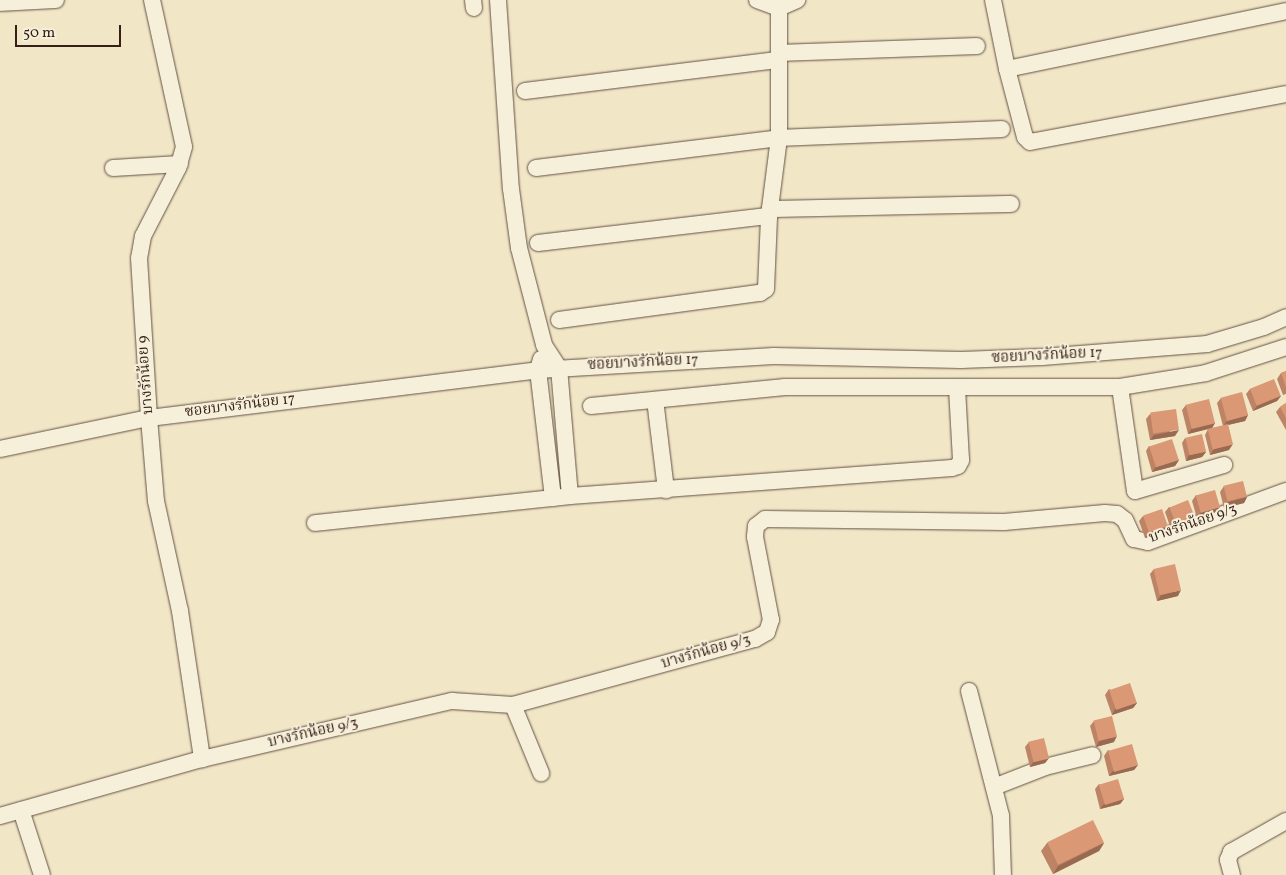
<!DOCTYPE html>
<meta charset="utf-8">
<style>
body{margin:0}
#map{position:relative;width:1286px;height:875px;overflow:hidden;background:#f1e6c6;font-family:Vollkorn,"Noto Serif Thai",serif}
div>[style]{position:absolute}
.roads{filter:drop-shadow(0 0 1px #645144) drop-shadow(0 0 1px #645144)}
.minor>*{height:16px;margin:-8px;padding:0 8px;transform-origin:8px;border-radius:8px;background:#f6efda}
.wall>*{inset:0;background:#bc8365}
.shaded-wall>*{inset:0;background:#996a52}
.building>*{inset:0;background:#db9875;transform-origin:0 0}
span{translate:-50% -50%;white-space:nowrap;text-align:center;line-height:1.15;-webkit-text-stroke:4px #f6efda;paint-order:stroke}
.street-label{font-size:15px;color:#351f18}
.scale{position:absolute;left:15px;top:25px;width:106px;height:22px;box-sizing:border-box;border:2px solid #351f18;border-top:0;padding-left:6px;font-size:15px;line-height:18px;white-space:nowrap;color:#351f18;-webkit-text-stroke:4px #f6efda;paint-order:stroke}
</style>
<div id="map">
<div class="roads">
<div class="minor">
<div style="left:152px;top:0;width:150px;rotate:77.7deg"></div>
<div style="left:184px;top:147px;width:22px;rotate:106deg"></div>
<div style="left:178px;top:168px;width:76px;rotate:117.2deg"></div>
<div style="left:143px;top:236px;width:22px;rotate:100deg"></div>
<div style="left:139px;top:258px;width:160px;rotate:86.4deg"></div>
<div style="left:149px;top:418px;width:83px;rotate:85.2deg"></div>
<div style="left:156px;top:501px;width:113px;rotate:77.7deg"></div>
<div style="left:180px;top:611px;width:150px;rotate:81.5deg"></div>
<div style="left:473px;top:0;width:8px;rotate:83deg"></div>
<div style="left:498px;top:0;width:189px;rotate:86.1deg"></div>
<div style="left:511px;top:189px;width:60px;rotate:82.3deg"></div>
<div style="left:519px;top:248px;width:100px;rotate:75.5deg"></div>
<div style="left:544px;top:345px;width:27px;rotate:57deg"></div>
<div style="left:559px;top:368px;width:128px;rotate:85.1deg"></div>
<div style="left:757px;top:0;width:23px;rotate:20deg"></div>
<div style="left:779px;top:8px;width:20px;rotate:-24deg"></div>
<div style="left:993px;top:0;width:70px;rotate:78.5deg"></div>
<div style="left:1007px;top:69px;width:70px;rotate:75.2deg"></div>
<div style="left:1025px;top:137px;width:7px;rotate:45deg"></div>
<div style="left:1030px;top:142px;width:260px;rotate:-10.6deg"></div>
<div style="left:0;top:3px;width:56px;rotate:-3.1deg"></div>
<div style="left:779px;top:53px;width:198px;rotate:-2deg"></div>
<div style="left:1007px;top:69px;width:285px;rotate:-11.7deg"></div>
<div style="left:525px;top:91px;width:256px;rotate:-7deg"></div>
<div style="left:113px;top:168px;width:67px;rotate:-3.4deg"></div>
<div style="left:536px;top:168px;width:245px;rotate:-7deg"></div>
<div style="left:779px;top:138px;width:223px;rotate:-2.3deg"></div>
<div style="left:770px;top:209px;width:241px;rotate:-1.2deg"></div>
<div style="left:538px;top:243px;width:233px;rotate:-6.7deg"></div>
<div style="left:559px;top:320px;width:203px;rotate:-7.7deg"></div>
<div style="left:760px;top:293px;width:7px;rotate:-34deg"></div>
<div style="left:766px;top:289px;width:73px;rotate:-87.6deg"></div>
<div style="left:769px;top:216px;width:79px;rotate:-82.7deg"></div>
<div style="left:779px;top:138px;width:130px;rotate:-90deg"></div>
<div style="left:541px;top:359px;width:11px;rotate:105deg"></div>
<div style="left:538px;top:370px;width:129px;rotate:83.3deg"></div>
<div style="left:1120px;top:387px;width:105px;rotate:81.8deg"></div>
<div style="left:1135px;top:491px;width:93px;rotate:-16.3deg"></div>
<div style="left:655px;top:400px;width:91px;rotate:83deg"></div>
<div style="left:591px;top:406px;width:195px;rotate:-5.6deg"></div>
<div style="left:785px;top:387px;width:335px"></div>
<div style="left:1120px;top:387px;width:87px;rotate:-9.2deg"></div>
<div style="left:1206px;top:373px;width:84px;rotate:-18deg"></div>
<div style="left:0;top:449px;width:152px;rotate:-11.8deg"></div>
<div style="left:149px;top:418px;width:392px;rotate:-7deg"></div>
<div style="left:538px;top:370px;width:236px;rotate:-3.4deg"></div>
<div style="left:774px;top:356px;width:187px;rotate:1.2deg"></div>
<div style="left:961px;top:360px;width:81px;rotate:-2.1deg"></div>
<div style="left:1042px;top:357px;width:166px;rotate:-4.5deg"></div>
<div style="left:1207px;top:344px;width:59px;rotate:-16.6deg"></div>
<div style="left:1264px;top:327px;width:24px;rotate:-24deg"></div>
<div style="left:315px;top:523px;width:256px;rotate:-6deg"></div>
<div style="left:570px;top:496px;width:383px;rotate:-4.2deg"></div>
<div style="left:952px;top:468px;width:6px;rotate:-18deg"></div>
<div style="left:958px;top:466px;width:7px;rotate:-63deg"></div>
<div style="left:961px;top:460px;width:72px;rotate:-93.2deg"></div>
<div style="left:969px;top:691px;width:129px;rotate:75.6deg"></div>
<div style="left:1001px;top:816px;width:59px;rotate:88.1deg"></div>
<div style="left:513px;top:705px;width:74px;rotate:67.6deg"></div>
<div style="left:994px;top:787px;width:55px;rotate:-21.4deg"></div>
<div style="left:1045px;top:767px;width:49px;rotate:-14deg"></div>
<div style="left:21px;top:810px;width:68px;rotate:72.1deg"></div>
<div style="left:0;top:816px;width:210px;rotate:-15.8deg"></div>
<div style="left:202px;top:759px;width:257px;rotate:-13.1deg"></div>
<div style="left:452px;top:701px;width:61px;rotate:3.8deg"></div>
<div style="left:513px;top:705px;width:251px;rotate:-15.3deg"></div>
<div style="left:755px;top:639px;width:14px;rotate:-30deg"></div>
<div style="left:767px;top:632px;width:13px;rotate:-72deg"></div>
<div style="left:771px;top:620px;width:85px;rotate:-100.9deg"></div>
<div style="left:755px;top:537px;width:11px;rotate:-85deg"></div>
<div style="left:756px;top:526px;width:11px;rotate:-38deg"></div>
<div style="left:765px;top:519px;width:239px;rotate:0.7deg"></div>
<div style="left:1004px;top:522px;width:101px;rotate:-5.1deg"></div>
<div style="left:1105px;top:513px;width:12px;rotate:5deg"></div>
<div style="left:1117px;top:514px;width:10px;rotate:37deg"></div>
<div style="left:1125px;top:520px;width:21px;rotate:65deg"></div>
<div style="left:1134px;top:539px;width:14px;rotate:12deg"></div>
<div style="left:1148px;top:542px;width:147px;rotate:-20.3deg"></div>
<div style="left:1232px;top:875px;width:16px;rotate:-105deg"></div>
<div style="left:1228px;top:860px;width:9px;rotate:-69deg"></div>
<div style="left:1231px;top:852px;width:63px;rotate:-29.4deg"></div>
</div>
</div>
<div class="wall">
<div style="clip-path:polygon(1286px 371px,1286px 394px,1283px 395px,1277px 379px,1281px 373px)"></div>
<div style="clip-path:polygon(1250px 389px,1281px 396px,1277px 401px,1253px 411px,1246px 394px)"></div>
<div style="clip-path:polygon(1221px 398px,1248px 415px,1245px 421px,1228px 425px,1229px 450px,1210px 455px,1205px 435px,1208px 429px,1223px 426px,1217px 403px)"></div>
<div style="clip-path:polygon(1286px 403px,1286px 430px,1276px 412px,1280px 407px)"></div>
<div style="clip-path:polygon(1186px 405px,1215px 423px,1212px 428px,1188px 434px,1182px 410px)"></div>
<div style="clip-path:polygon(1150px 414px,1175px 436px,1150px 440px,1146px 419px)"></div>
<div style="clip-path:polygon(1185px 438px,1206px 452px,1202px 457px,1186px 461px,1182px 443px)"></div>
<div style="clip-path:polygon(1149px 446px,1179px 460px,1175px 466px,1152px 472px,1146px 451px)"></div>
<div style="clip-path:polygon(1224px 486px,1247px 497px,1244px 503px,1224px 508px,1220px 492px)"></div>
<div style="clip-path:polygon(1196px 495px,1216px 512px,1197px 518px,1192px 501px)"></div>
<div style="clip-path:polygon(1169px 507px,1195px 517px,1191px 522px,1171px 529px,1165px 512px)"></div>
<div style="clip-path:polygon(1143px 516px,1164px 532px,1145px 538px,1139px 521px)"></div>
<div style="clip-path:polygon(1154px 569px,1178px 596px,1157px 601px,1150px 574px)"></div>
<div style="clip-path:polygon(1109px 689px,1137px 703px,1133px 708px,1112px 715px,1105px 695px)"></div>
<div style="clip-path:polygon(1094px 721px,1114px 742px,1096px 747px,1090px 726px)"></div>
<div style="clip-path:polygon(1029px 742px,1049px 758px,1045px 763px,1030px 767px,1025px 747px)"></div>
<div style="clip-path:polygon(1108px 750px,1138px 765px,1134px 770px,1109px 776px,1104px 756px)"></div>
<div style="clip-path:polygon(1099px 784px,1124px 799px,1120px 804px,1100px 809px,1095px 789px)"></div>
<div style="clip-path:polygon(1047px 843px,1104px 843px,1099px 851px,1053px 874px,1041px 851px)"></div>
</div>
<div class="shaded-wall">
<div style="clip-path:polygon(1281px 396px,1277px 401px,1253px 411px,1257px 406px)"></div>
<div style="clip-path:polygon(1248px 415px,1245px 421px,1223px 426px,1227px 421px)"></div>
<div style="clip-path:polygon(1215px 423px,1212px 428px,1188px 434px,1192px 428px)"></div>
<div style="clip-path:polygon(1179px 430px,1175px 436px,1150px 440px,1154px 435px)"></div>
<div style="clip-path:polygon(1233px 444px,1229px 450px,1210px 455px,1214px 449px)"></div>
<div style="clip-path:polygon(1206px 452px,1202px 457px,1186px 461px,1189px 455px)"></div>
<div style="clip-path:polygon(1179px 460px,1175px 466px,1152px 472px,1156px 467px)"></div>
<div style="clip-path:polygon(1247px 497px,1244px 503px,1224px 508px,1228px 502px)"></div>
<div style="clip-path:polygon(1220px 507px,1216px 512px,1197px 518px,1201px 512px)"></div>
<div style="clip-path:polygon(1195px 517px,1191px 522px,1171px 529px,1175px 524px)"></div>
<div style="clip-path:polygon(1168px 526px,1164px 532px,1145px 538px,1148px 533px)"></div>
<div style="clip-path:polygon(1181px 590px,1178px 596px,1157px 601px,1161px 595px)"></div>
<div style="clip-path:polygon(1137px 703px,1133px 708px,1112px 715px,1115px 709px)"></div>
<div style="clip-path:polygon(1117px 736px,1114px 742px,1096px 747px,1099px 741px)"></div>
<div style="clip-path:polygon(1049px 758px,1045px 763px,1030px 767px,1034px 761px)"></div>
<div style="clip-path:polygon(1138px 765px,1134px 770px,1109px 776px,1113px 771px)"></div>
<div style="clip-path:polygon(1124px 799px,1120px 804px,1100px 809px,1104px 804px)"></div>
<div style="clip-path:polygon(1104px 843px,1099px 851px,1053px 874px,1058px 866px)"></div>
</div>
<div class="building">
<div style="clip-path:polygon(1286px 371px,1286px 387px,1281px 373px)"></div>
<div style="left:1274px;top:379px;width:18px;height:26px;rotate:68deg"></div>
<div style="left:1242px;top:392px;width:24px;height:22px;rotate:75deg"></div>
<div style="left:1209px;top:399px;width:25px;height:24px;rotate:76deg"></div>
<div style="clip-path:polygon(1286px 403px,1286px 418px,1280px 407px)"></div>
<div style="left:1176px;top:409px;width:21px;height:26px;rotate:82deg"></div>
<div style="left:1228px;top:424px;width:21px;height:21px;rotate:76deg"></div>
<div style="left:1202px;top:434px;width:18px;height:17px;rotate:77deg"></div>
<div style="left:1172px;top:439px;width:22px;height:24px;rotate:72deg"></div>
<div style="left:1243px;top:481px;width:16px;height:20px;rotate:76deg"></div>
<div style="left:1215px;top:490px;width:18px;height:20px;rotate:74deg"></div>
<div style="left:1188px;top:500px;width:18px;height:20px;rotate:68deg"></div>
<div style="left:1162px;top:509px;width:18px;height:20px;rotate:71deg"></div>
<div style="left:1175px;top:564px;width:27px;height:22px;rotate:77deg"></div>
<div style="left:1130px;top:683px;width:21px;height:22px;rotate:71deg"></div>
<div style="left:1112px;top:716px;width:21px;height:19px;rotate:76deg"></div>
<div style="left:1044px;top:738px;width:21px;height:16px;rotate:76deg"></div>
<div style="left:1132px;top:744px;width:22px;height:25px;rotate:74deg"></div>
<div style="left:1118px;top:779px;width:21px;height:20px;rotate:73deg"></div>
<div style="left:1093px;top:820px;width:25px;height:51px;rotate:64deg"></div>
</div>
<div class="street-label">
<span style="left:1047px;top:356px;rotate:-3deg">ซอยบางรักน้อย 17</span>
<span style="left:643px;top:363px;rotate:-3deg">ซอยบางรักน้อย 17</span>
<span style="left:146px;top:375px;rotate:-94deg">บางรักน้อย 9</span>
<span style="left:240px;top:406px;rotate:-7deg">ซอยบางรักน้อย 17</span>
<span style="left:1193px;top:524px;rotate:-19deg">บางรักน้อย 9/3</span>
<span style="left:706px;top:652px;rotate:-16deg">บางรักน้อย 9/3</span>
<span style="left:313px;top:733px;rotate:-13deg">บางรักน้อย 9/3</span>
</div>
<div class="scale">50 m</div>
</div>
